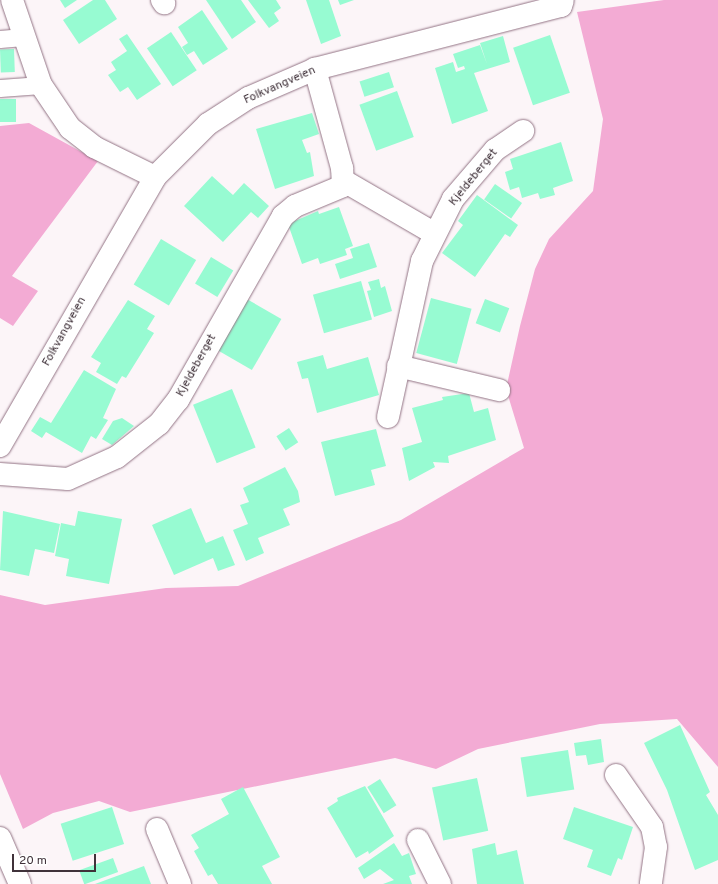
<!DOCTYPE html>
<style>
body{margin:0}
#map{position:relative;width:718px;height:884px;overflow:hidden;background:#fcf5f8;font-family:Overpass,sans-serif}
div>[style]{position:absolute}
.green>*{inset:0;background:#f3abd4}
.building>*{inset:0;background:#97fbd2;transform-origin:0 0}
.roads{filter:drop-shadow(0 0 1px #937485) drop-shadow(0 0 1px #937485)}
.lane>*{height:17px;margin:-8.5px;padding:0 8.5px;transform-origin:8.5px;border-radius:8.5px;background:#fff}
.street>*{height:22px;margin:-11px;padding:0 11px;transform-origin:11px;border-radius:11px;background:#fff}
span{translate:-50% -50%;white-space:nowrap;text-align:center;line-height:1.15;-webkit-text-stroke:4px #fff;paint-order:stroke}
.street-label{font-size:12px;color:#40323a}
.scale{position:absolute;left:12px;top:854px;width:84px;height:18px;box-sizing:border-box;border:2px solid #40323a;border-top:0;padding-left:5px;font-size:12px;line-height:14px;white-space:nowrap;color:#40323a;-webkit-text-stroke:3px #fff;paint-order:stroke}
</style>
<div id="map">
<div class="green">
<div style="clip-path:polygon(664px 0,718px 0,718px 767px,677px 719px,600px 724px,478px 749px,436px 769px,395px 758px,130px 812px,99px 801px,53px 813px,23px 829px,0 774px,0 595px,45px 605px,166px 588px,238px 586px,401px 520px,524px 448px,506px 389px,520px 326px,535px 269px,549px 239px,593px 191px,603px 119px,577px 12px)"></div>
<div style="clip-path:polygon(29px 123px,98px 161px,12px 276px,38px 291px,13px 326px,0 318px,0 126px)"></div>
</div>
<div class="building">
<div style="clip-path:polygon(60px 0,77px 0,65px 8px)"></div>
<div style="clip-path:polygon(93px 0,105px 0,117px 19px,79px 44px,63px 20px)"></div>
<div style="clip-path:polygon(206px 0,241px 0,256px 22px,232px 39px)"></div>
<div style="clip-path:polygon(248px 0,276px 0,281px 8px,274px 13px,279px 21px,269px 28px)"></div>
<div style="clip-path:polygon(306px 0,329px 0,341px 36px,321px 44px)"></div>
<div style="clip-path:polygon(338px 0,354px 0,340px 5px)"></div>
<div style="clip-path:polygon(202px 10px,228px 49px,203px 65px,194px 51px,187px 55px,182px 47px,188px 43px,178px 27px)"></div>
<div style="left:171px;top:32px;width:46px;height:29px;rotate:56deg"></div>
<div style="clip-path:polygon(127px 34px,161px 84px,137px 100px,128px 87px,120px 92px,108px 75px,116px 70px,111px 62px,127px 51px,119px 39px)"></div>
<div style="left:550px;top:35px;width:61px;height:39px;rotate:71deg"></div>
<div style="clip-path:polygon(503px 36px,510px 62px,474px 73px,488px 111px,452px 124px,435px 68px,453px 62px,456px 72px,465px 69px,464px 66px,458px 68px,453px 54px,480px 45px,487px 64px,480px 43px)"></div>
<div style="left:14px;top:49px;width:23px;height:14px;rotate:88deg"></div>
<div style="left:389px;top:72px;width:16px;height:31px;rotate:72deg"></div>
<div style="left:397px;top:91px;width:49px;height:40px;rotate:70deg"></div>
<div style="left:0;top:99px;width:16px;height:23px"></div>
<div style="clip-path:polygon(312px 113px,319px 134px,302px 140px,307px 153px,310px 152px,314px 176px,275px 189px,256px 129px)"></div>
<div style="clip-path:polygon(561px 142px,573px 181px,553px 188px,555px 195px,540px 199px,538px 193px,522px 198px,519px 187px,510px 190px,505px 172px,513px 169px,510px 159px)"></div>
<div style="clip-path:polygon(212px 176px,233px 195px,244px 183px,269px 206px,258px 218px,251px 212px,223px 242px,184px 206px)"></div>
<div style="left:495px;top:184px;width:33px;height:19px;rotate:35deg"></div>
<div style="clip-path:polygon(477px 195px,518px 225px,510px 237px,505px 234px,475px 277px,442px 253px,463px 225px,458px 221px)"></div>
<div style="clip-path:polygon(339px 207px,353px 246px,345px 249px,347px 255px,320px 264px,318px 258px,302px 264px,288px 224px,318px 211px,319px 214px)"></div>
<div style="left:161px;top:239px;width:41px;height:53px;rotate:31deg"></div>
<div style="clip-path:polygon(369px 243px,377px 267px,340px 279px,335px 264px,353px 258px,350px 249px)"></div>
<div style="left:211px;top:257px;width:26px;height:31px;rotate:31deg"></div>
<div style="clip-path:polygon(379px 279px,381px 288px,385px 286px,392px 311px,374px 317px,367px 291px,371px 290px,368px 282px)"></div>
<div style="left:361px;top:281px;width:40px;height:50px;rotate:74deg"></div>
<div style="left:245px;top:298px;width:42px;height:59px;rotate:30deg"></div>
<div style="left:431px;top:298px;width:42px;height:57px;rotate:15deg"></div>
<div style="left:485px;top:299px;width:26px;height:26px;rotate:21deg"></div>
<div style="clip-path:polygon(128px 300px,155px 316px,147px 329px,154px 333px,126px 378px,122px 376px,117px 384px,96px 372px,101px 363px,91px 357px)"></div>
<div style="clip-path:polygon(323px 355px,327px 369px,368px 357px,379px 395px,317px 413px,308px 378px,302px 379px,297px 362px)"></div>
<div style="clip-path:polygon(84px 370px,116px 389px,103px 418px,108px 420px,96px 439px,91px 436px,82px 453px,46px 432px,42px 438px,31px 431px,40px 417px,51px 423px)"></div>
<div style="left:232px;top:389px;width:63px;height:42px;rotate:68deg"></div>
<div style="clip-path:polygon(469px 393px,474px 412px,488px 408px,496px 440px,448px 456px,449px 463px,433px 462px,435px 467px,409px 481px,402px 448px,422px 442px,412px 408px,443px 400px,442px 397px)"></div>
<div style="clip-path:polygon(122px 418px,134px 426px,112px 445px,102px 439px,113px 421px)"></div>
<div style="left:289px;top:428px;width:17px;height:15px;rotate:57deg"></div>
<div style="clip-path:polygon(376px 429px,386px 466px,371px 470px,375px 485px,335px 496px,321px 442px)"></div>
<div style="clip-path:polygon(285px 467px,298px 491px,300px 502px,283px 509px,290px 525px,258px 538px,264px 553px,246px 561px,233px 530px,248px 524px,240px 505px,249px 502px,243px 488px)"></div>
<div style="clip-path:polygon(191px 508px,206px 543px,223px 536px,235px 565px,218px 571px,213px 558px,174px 575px,152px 525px)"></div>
<div style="clip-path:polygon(3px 511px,60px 524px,54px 553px,35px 549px,29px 576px,0 570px)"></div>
<div style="clip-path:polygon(78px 511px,122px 519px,109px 584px,66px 576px,69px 559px,55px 556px,61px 523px,75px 526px)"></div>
<div style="clip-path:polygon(680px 725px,710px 792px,706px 795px,718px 815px,718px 860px,695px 870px,667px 790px,644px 743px)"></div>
<div style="clip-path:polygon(601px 739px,604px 762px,588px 765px,586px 755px,576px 756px,574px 743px)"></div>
<div style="left:568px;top:750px;width:40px;height:48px;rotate:81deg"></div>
<div style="left:477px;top:778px;width:54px;height:46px;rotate:78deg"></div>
<div style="left:380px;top:779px;width:31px;height:15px;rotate:58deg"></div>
<div style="clip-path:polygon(365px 786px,394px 836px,369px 854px,368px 851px,356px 858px,327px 808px,338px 801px,337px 798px)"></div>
<div style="clip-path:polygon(243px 787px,280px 857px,262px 866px,272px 884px,218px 884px,212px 874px,208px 876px,194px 851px,199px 848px,191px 835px,229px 814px,221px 799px)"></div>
<div style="left:112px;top:807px;width:39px;height:54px;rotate:72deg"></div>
<div style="clip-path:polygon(574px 807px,633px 827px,622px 860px,618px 858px,611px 876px,587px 867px,593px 850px,563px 839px)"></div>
<div style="clip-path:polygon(394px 843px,402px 856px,409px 853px,416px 874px,409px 876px,412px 884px,383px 884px,394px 880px,380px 869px,364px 879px,358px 868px)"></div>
<div style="clip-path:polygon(495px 843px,497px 855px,517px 850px,524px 884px,477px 884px,472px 849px)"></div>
<div style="left:113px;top:858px;width:15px;height:36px;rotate:70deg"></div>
<div style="clip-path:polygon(144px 866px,151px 884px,95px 884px)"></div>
</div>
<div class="roads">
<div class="lane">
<div style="left:0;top:39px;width:23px;rotate:-5deg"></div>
<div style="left:0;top:88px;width:41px;rotate:-4.2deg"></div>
</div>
<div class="street">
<div style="left:12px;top:0;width:90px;rotate:71.2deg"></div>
<div style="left:41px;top:85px;width:52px;rotate:56deg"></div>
<div style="left:70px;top:128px;width:31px;rotate:38deg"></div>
<div style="left:94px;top:147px;width:68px;rotate:26.2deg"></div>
<div style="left:162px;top:0;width:4px;rotate:56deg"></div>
<div style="left:344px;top:181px;width:105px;rotate:30.2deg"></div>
<div style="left:398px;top:366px;width:104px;rotate:13.4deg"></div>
<div style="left:388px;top:417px;width:160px;rotate:-77.7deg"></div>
<div style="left:422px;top:261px;width:69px;rotate:-63.4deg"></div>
<div style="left:453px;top:199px;width:65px;rotate:-49.4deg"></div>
<div style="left:495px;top:150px;width:34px;rotate:-34deg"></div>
<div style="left:0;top:446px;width:310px;rotate:-60deg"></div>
<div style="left:155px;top:177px;width:75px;rotate:-45deg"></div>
<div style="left:208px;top:124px;width:48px;rotate:-33deg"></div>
<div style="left:248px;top:98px;width:73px;rotate:-23.4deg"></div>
<div style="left:315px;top:69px;width:254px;rotate:-14.4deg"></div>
<div style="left:561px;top:6px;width:6px;rotate:-72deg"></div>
<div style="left:0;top:474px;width:68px;rotate:4.2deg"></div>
<div style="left:68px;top:479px;width:54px;rotate:-24.2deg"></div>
<div style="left:117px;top:457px;width:53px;rotate:-38.2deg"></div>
<div style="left:159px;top:424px;width:31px;rotate:-52deg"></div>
<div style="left:178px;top:400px;width:212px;rotate:-60.3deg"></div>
<div style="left:283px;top:216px;width:16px;rotate:-40deg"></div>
<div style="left:295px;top:206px;width:52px;rotate:-22.6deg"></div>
<div style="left:343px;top:186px;width:18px;rotate:-93deg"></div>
<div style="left:342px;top:168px;width:103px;rotate:-105.3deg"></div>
<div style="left:616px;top:775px;width:63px;rotate:55.3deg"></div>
<div style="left:652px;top:827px;width:20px;rotate:79deg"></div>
<div style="left:656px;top:847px;width:37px;rotate:98deg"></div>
<div style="left:157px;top:829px;width:60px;rotate:67.3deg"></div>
<div style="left:0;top:838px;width:50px;rotate:66.5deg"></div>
<div style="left:418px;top:840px;width:49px;rotate:63.4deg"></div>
</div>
</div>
<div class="street-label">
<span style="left:280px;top:86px;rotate:-24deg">Folkvangveien</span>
<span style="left:474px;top:178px;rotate:-51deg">Kjeldeberget</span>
<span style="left:65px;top:332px;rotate:-61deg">Folkvangveien</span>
<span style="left:197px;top:366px;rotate:-61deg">Kjeldeberget</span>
</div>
<div class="scale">20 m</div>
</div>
